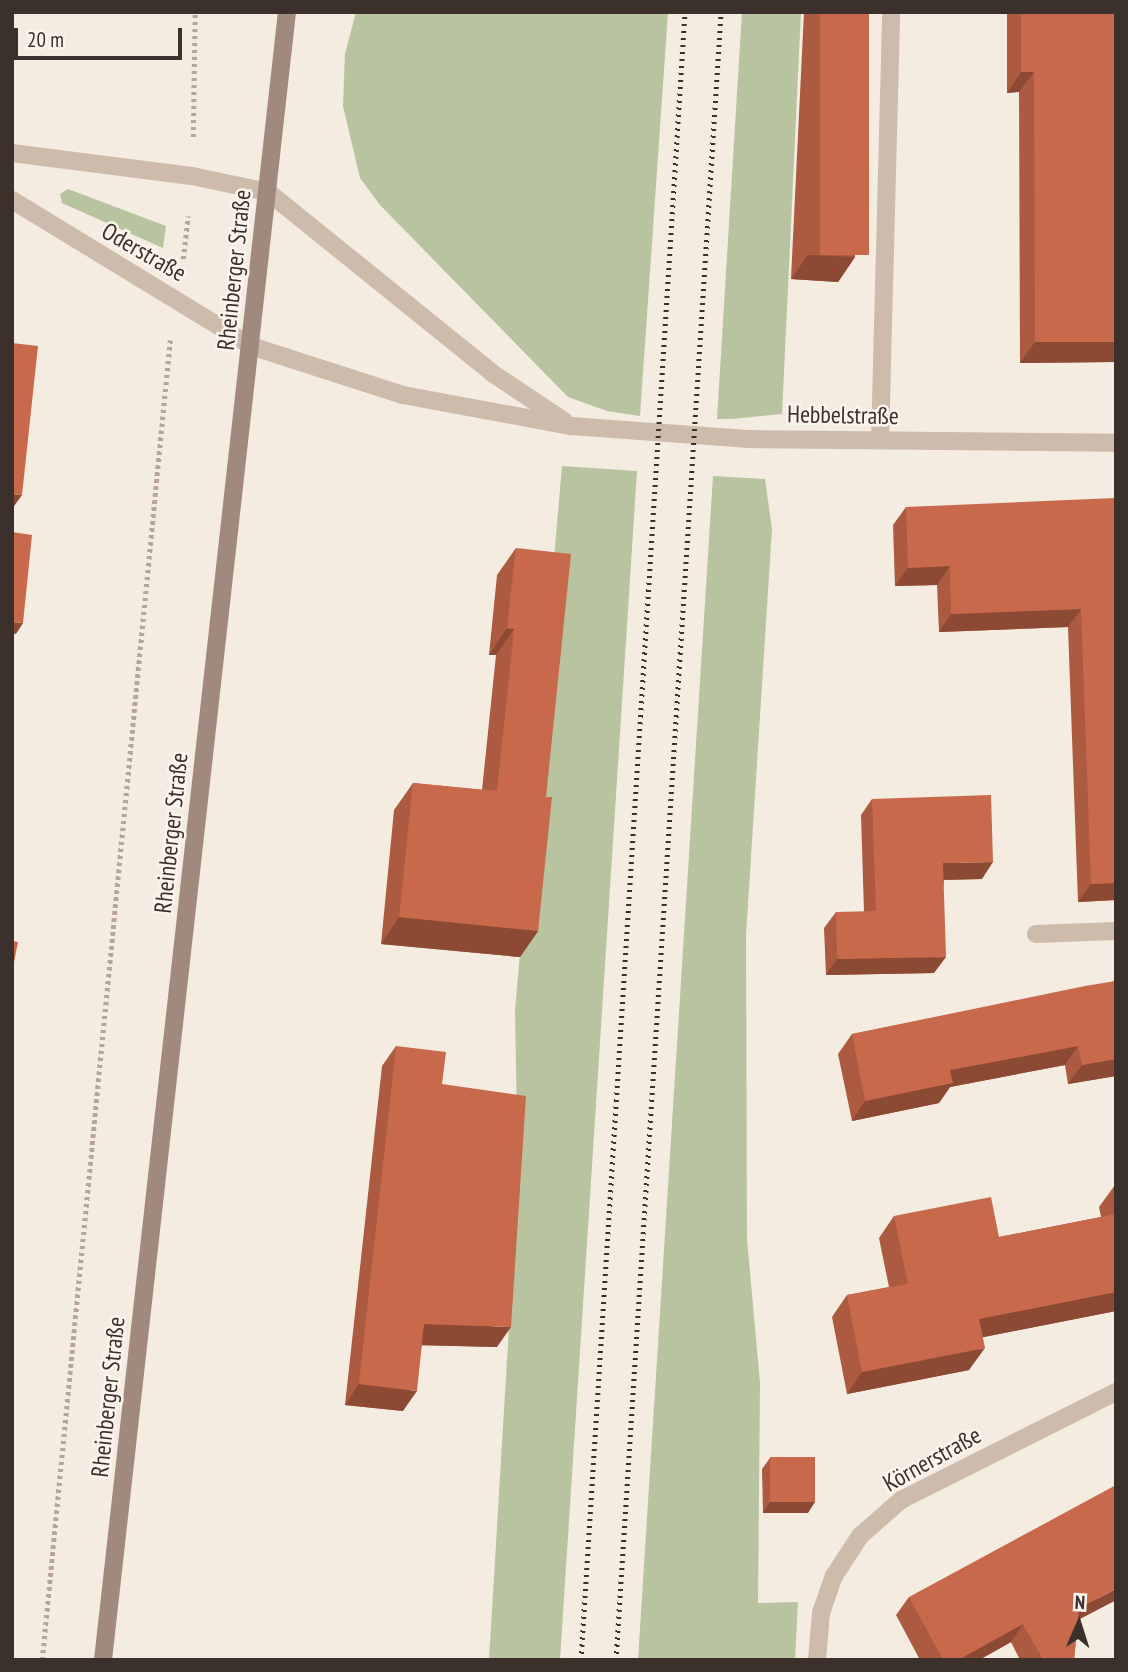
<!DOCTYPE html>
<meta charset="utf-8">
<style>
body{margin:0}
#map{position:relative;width:1128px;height:1672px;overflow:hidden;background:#f4ebe1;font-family:"PT Sans Narrow",sans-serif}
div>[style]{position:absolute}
.green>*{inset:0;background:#b8c4a0}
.path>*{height:4.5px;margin-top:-2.25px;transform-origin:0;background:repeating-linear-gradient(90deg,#b9a596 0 3.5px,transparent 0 7px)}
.service>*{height:18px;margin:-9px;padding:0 9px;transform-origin:9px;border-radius:9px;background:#cdbbac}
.minor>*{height:18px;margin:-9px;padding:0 9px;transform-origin:9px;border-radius:9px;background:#cdbbac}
.secondary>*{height:18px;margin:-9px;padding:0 9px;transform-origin:9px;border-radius:9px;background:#a18a7d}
.rail>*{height:5px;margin-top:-2.5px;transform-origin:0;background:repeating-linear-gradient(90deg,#3b302b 0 2px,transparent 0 7px)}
.wall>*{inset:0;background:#ac5a40}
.shaded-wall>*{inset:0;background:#8c4a34}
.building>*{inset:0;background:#c8694b;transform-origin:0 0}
span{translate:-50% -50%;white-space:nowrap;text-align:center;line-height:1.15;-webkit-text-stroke:5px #fbf5ee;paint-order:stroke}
.street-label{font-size:24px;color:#3b302b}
.frame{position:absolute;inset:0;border:14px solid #3b302b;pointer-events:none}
.north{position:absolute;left:1044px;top:1588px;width:70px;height:70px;-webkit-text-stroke:5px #fbf5ee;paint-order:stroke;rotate:3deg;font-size:19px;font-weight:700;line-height:28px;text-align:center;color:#3b302b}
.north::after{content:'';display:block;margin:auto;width:24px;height:32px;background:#3b302b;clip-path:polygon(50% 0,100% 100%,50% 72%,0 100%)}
.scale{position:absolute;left:14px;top:28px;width:168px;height:32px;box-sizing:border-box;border:4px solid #3b302b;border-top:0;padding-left:9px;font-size:21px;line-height:24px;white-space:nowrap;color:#3b302b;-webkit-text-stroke:5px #fbf5ee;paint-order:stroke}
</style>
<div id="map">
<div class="green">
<div style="clip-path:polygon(356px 12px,668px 12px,640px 416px,607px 411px,568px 397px,380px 205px,360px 178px,343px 106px,345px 54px)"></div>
<div style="clip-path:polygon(742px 12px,801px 12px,782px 414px,732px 419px,717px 419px)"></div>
<div style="clip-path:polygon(68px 189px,166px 226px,163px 248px,62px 203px,60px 194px)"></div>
<div style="clip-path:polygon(562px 466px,637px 471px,560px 1660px,489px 1660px,518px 1177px,515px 1011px)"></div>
<div style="clip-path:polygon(713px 476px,765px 479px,772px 529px,746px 935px,747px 1239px,760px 1383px,758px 1603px,798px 1602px,795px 1660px,638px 1660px)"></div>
</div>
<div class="path">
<div style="left:193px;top:137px;width:125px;rotate:-89.1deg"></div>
<div style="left:183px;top:259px;width:43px;rotate:-83.4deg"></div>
<div style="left:42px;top:1660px;width:1326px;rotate:-84.46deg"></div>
</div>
<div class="service">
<div style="left:880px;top:440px;width:424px;rotate:-88.5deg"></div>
</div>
<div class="minor">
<div style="left:12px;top:153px;width:181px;rotate:7.3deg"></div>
<div style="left:192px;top:176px;width:78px;rotate:11.9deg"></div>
<div style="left:268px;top:192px;width:288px;rotate:38.9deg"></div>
<div style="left:492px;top:373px;width:87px;rotate:33.7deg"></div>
<div style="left:12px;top:200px;width:280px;rotate:31.4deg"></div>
<div style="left:251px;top:346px;width:160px;rotate:17.9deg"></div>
<div style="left:403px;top:395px;width:171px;rotate:10.5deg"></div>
<div style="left:571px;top:426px;width:176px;rotate:4.2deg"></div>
<div style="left:747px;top:439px;width:369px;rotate:0.6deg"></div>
<div style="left:1036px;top:934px;width:80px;rotate:-2.1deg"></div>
<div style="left:817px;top:1660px;width:47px;rotate:-85.1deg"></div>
<div style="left:821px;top:1613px;width:39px;rotate:-71deg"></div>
<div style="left:834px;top:1576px;width:48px;rotate:-57deg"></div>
<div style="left:860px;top:1536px;width:55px;rotate:-41.3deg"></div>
<div style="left:901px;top:1500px;width:241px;rotate:-26.7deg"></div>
</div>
<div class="secondary">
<div style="left:103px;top:1660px;width:1658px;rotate:-83.63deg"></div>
</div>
<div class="rail">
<div style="left:581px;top:1660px;width:1651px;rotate:-86.39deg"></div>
<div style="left:616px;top:1660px;width:1651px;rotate:-86.35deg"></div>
</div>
<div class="wall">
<div style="clip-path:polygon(804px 12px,869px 12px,855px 257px,838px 282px,791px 279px)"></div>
<div style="clip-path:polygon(1007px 12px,1116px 12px,1114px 362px,1020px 363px,1019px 92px,1007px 93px)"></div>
<div style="clip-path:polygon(906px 507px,1116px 532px,1116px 900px,1078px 902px,1068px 627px,939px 632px,937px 585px,895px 586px,893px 525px)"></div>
<div style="clip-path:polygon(516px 548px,546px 797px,538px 931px,520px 957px,381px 944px,394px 810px,413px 783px,482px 790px,496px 655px,489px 655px,497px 575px)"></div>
<div style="clip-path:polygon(872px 799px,982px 879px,944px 880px,934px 973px,826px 975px,824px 928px,836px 912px,864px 912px,861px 815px)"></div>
<div style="clip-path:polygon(1116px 981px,1116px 1076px,1068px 1084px,1065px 1065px,950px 1087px,939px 1103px,852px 1121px,838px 1054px,852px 1034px)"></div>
<div style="clip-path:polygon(396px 1046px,442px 1084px,497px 1347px,422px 1345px,403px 1411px,345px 1405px,382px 1066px)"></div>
<div style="clip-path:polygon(1115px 1185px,1116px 1185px,1116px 1311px,983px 1337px,969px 1370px,847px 1394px,832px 1317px,847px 1295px,889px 1287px,879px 1238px,894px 1216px,999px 1237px,1101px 1217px,1099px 1207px)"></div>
<div style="clip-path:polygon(770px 1458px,808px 1513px,763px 1513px,762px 1469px)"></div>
<div style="clip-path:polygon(909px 1597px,1116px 1600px,1078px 1620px,1074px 1660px,1020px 1660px,1011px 1642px,979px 1660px,920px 1660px,896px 1615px)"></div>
</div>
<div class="shaded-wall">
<div style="clip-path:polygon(1021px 72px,1034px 72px,1019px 92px,1007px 93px)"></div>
<div style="clip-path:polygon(808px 255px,855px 257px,838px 282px,791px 279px)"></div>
<div style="clip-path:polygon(1035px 342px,1116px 342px,1116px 360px,1114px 362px,1020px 363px)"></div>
<div style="clip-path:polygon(12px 494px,22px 495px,12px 509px)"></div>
<div style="clip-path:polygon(950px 566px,937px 585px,895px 586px,908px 568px)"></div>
<div style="clip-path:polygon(1081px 609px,1068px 627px,939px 632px,951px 614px)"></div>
<div style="clip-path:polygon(12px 622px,23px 623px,16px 634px,12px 633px)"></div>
<div style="clip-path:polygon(507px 628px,514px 629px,496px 655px,489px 655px)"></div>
<div style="clip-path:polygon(993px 862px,982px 879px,932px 880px,943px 863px)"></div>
<div style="clip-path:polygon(1116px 883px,1116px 900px,1078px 902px,1091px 884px)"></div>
<div style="clip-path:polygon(399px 917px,538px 931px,520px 957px,381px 944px)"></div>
<div style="clip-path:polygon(946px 957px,934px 973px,826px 975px,837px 959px)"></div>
<div style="clip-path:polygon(1078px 1046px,1065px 1065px,950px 1087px,939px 1103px,852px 1121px,865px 1101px,950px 1070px)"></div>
<div style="clip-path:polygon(1116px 1059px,1116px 1076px,1068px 1084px,1082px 1065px)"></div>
<div style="clip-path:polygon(1116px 1292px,1116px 1311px,964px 1341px,979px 1319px)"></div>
<div style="clip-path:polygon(424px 1324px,511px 1327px,497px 1347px,410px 1345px)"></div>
<div style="clip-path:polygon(985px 1348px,969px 1370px,847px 1394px,862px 1372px)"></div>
<div style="clip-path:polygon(359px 1384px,417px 1391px,403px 1411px,345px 1405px)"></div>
<div style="clip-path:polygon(770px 1502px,815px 1502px,808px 1513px,763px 1513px)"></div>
<div style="clip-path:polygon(1116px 1589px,1116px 1600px,1066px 1626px,1079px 1608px)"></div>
<div style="clip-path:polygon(1023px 1624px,1011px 1642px,979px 1660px,958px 1660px)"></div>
</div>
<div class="building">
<div style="left:820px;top:12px;width:49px;height:243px"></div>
<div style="clip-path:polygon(1021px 12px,1116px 12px,1116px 342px,1035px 342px,1034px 72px,1021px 72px)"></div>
<div style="clip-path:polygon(12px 343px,38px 346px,22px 495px,12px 494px)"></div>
<div style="clip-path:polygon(1115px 498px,1116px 532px,1116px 883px,1091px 884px,1081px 609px,951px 614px,950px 566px,908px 568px,906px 507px)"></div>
<div style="clip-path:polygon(12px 532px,32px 535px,23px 623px,12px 622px)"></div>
<div style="clip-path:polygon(516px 548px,571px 554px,546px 797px,552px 797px,538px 931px,399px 917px,413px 783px,497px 791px,514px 629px,507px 628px)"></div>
<div style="clip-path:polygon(991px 795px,993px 862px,943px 863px,946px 957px,837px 959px,836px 912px,876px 911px,872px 799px)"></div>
<div style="clip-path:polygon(12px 941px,18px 942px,12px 972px)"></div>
<div style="clip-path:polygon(1116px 981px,1116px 1059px,1082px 1065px,1078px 1046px,950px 1070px,953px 1083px,865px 1101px,852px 1034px,1085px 986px)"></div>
<div style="clip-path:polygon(396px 1046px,446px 1052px,442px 1084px,526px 1096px,511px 1327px,424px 1324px,417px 1391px,359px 1384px)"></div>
<div style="clip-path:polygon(991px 1197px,999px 1237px,1116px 1214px,1116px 1292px,979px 1319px,985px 1348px,862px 1372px,847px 1295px,908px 1284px,894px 1216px)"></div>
<div style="left:815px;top:1457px;width:45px;height:45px;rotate:90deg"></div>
<div style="clip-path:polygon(1116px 1485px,1116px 1589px,1079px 1608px,1074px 1660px,1043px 1660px,1023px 1624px,958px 1660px,943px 1660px,909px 1597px)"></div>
</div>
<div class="street-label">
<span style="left:144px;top:252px;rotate:30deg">Oderstraße</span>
<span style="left:234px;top:270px;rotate:-84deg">Rheinberger Straße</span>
<span style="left:843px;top:415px;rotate:1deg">Hebbelstraße</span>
<span style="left:171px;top:833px;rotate:-84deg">Rheinberger Straße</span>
<span style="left:108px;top:1397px;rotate:-84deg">Rheinberger Straße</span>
<span style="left:932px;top:1459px;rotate:-29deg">Körnerstraße</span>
</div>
<div class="frame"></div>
<div class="north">N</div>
<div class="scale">20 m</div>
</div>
